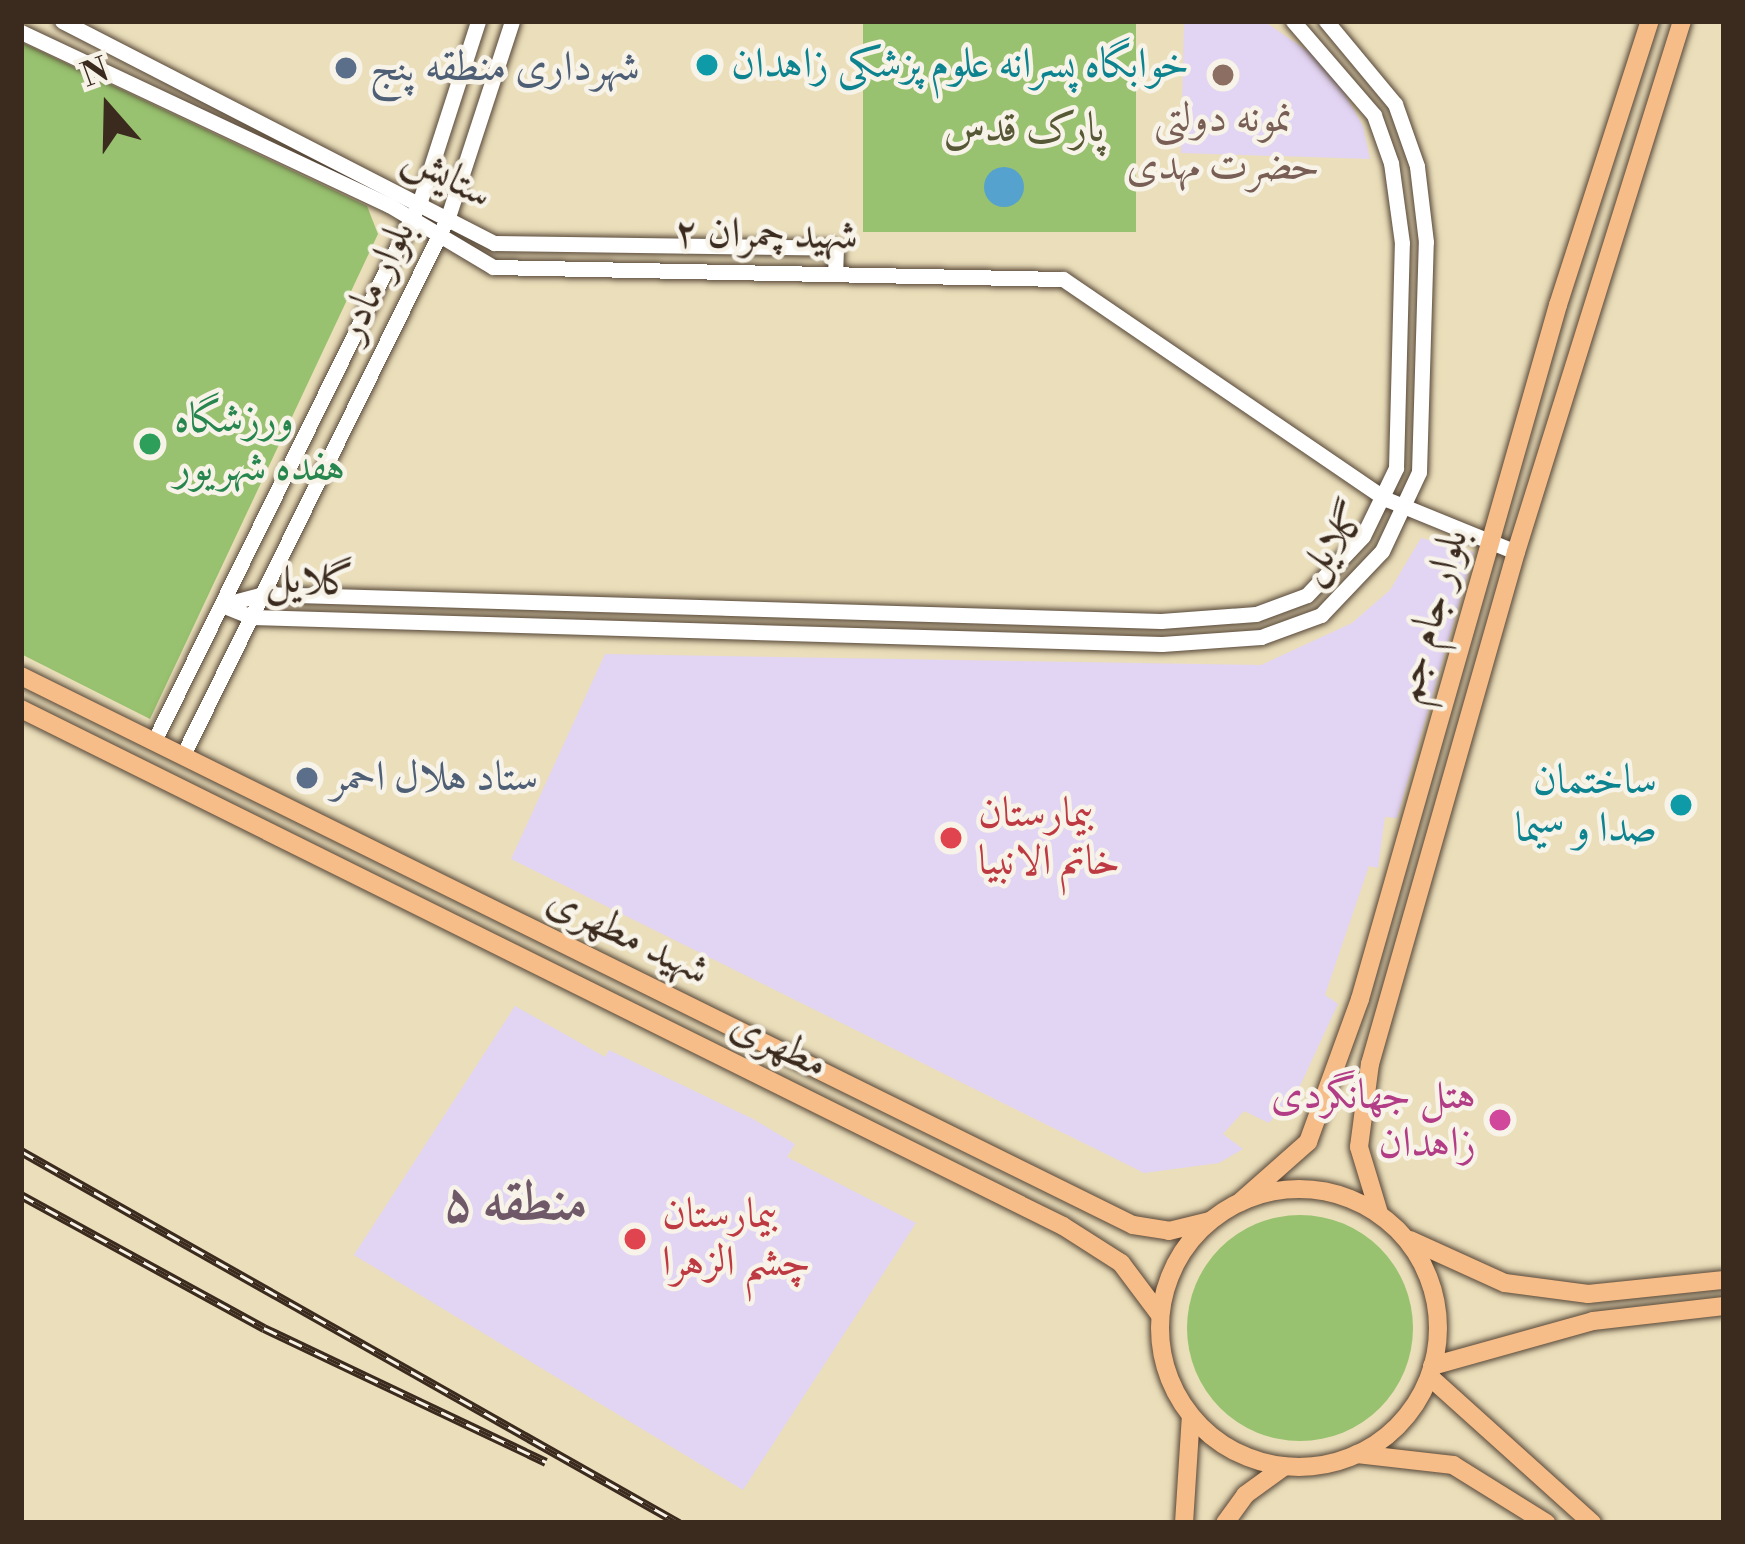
<!DOCTYPE html>
<meta charset="utf-8">
<style>
body{margin:0}
#map{position:relative;width:1745px;height:1544px;overflow:hidden;background:#ebdfbb;font-family:"Libre Bodoni",Amiri,serif}
div>[style]{position:absolute}
.built>*{inset:0;background:#e2d4f3}
.green>*{inset:0;background:#98c26f;transform-origin:0 0}
.round{border-radius:50%}
.water>*{inset:0;background:#56a2ce}
.roads{filter:drop-shadow(0 0 3px #554536) drop-shadow(0 0 3px #554536)}
.minor>*{height:15px;margin:-7.5px;padding:0 7.5px;transform-origin:7.5px;border-radius:7.5px;background:#fff}
.major>*{height:18px;margin:-9px;padding:0 9px;transform-origin:9px;border-radius:9px;background:#f7bd88}
.major>.ring{margin:-9px;padding:0;box-sizing:content-box;background:none;border:18px solid #f7bd88;border-radius:50%}
.rail>*{height:9px;margin-top:-4.5px;transform-origin:0;background:repeating-linear-gradient(90deg,#f7f3e8 0 14px,#3b2a1e 0 28px);box-sizing:border-box;border-block:3px solid #3b2a1e}
.dots>*{width:33px;height:33px;translate:-50% -50%;box-sizing:border-box;border:6px solid #f7f3e8;border-radius:50%}
span{translate:-50% -50%;white-space:nowrap;text-align:center;line-height:1.15;-webkit-text-stroke:9px #f7f3e8;paint-order:stroke}
.culture-label{font-size:42px;color:#0d838f}
.left{translate:0 -50%;text-align:left}
.right{translate:-100% -50%;text-align:right}
.service-label{font-size:42px;color:#4e5e75}
.education-label{font-size:42px;color:#785e54}
.park-label{font-size:42px;color:#575836}
.street-label{font-size:42px;color:#3b2a1e}
.leisure-label{font-size:42px;color:#27864d}
.health-label{font-size:42px;color:#be3a42}
.hotel-label{font-size:42px;color:#b23c85}
.district-label{font-size:54px;color:#6f5867;font-weight:700}
.frame{position:absolute;inset:0;border:24px solid #3b2a1e;pointer-events:none}
.north{position:absolute;left:48px;top:48px;width:120px;height:120px;-webkit-text-stroke:9px #f7f3e8;paint-order:stroke;rotate:340deg;font-size:33px;font-weight:700;line-height:48px;text-align:center;color:#3b2a1e}
.north::after{content:'';display:block;margin:auto;width:42px;height:54px;background:#3b2a1e;clip-path:polygon(50% 0,100% 100%,50% 72%,0 100%)}
</style>
<div id="map">
<div class="built">
<div style="clip-path:polygon(1184px 21px,1264px 21px,1328px 65px,1363px 126px,1370px 159px,1181px 153px)"></div>
<div style="clip-path:polygon(1421px 538px,1474px 552px,1397px 818px,1385px 817px,1378px 868px,1369px 866px,1325px 995px,1338px 1004px,1299px 1088px,1269px 1123px,1244px 1111px,1223px 1134px,1243px 1149px,1219px 1163px,1144px 1173px,511px 859px,605px 654px,1261px 665px,1352px 623px,1390px 590px)"></div>
<div style="clip-path:polygon(515px 1006px,605px 1057px,609px 1050px,753px 1119px,795px 1144px,787px 1157px,916px 1223px,743px 1490px,354px 1255px)"></div>
</div>
<div class="green">
<div style="left:863px;top:21px;width:273px;height:211px"></div>
<div style="clip-path:polygon(21px 42px,367px 206px,378px 234px,150px 719px,21px 654px)"></div>
<div class="round" style="left:1187px;top:1215px;width:226px;height:226px"></div>
</div>
<div class="water">
<div class="round" style="left:984px;top:167px;width:40px;height:40px"></div>
</div>
<div class="roads">
<div class="minor">
<div style="left:62px;top:21px;width:486px;rotate:27.2deg"></div>
<div style="left:494px;top:243px;width:342px;rotate:0.8deg"></div>
<div style="left:836px;top:248px;width:24px;rotate:92deg"></div>
<div style="left:21px;top:32px;width:407px;rotate:25.2deg"></div>
<div style="left:389px;top:205px;width:121px;rotate:30.8deg"></div>
<div style="left:493px;top:267px;width:570px;rotate:1.21deg"></div>
<div style="left:1063px;top:279px;width:391px;rotate:34.3deg"></div>
<div style="left:1386px;top:499px;width:140px;rotate:22.2deg"></div>
<div style="left:222px;top:605px;width:32px;rotate:22deg"></div>
<div style="left:252px;top:617px;width:910px;rotate:1.7deg"></div>
<div style="left:1162px;top:644px;width:99px;rotate:-4deg"></div>
<div style="left:1261px;top:637px;width:64px;rotate:-20.1deg"></div>
<div style="left:1321px;top:615px;width:88px;rotate:-46.4deg"></div>
<div style="left:1382px;top:551px;width:87px;rotate:-64.9deg"></div>
<div style="left:1419px;top:472px;width:230px;rotate:-88.3deg"></div>
<div style="left:1426px;top:242px;width:77px;rotate:-96.8deg"></div>
<div style="left:1417px;top:166px;width:66px;rotate:-109.5deg"></div>
<div style="left:1395px;top:104px;width:108px;rotate:-129.7deg"></div>
<div style="left:222px;top:605px;width:42px;rotate:-15deg"></div>
<div style="left:263px;top:594px;width:898px;rotate:1.72deg"></div>
<div style="left:1161px;top:621px;width:95px;rotate:-4.2deg"></div>
<div style="left:1256px;top:614px;width:54px;rotate:-20.4deg"></div>
<div style="left:1307px;top:595px;width:81px;rotate:-46.5deg"></div>
<div style="left:1363px;top:536px;width:76px;rotate:-64.1deg"></div>
<div style="left:1396px;top:468px;width:225px;rotate:-88.5deg"></div>
<div style="left:1402px;top:243px;width:81px;rotate:-97.8deg"></div>
<div style="left:1391px;top:163px;width:51px;rotate:-109.5deg"></div>
<div style="left:1374px;top:115px;width:124px;rotate:-130.8deg"></div>
<div style="left:154px;top:741px;width:602px;rotate:-63.78deg"></div>
<div style="left:420px;top:201px;width:189px;rotate:-72.1deg"></div>
<div style="left:183px;top:755px;width:600px;rotate:-63.78deg"></div>
<div style="left:448px;top:217px;width:206px;rotate:-71.9deg"></div>
</div>
<div class="major">
<div style="left:21px;top:676px;width:1240px;rotate:26.28deg"></div>
<div style="left:1133px;top:1225px;width:36px;rotate:9deg"></div>
<div style="left:1169px;top:1231px;width:42px;rotate:-13.7deg"></div>
<div style="left:21px;top:709px;width:1163px;rotate:26.39deg"></div>
<div style="left:1063px;top:1226px;width:69px;rotate:32.5deg"></div>
<div style="left:1121px;top:1263px;width:65px;rotate:53.1deg"></div>
<div class="ring" style="left:1160px;top:1189px;width:260px;height:260px"></div>
<div style="left:1240px;top:1202px;width:91px;rotate:-41.4deg"></div>
<div style="left:1308px;top:1142px;width:152px;rotate:-70deg"></div>
<div style="left:1360px;top:999px;width:722px;rotate:-74.08deg"></div>
<div style="left:1558px;top:305px;width:299px;rotate:-72.1deg"></div>
<div style="left:1379px;top:1213px;width:69px;rotate:-106.9deg"></div>
<div style="left:1359px;top:1147px;width:84px;rotate:-82.5deg"></div>
<div style="left:1370px;top:1064px;width:532px;rotate:-74.08deg"></div>
<div style="left:1516px;top:552px;width:556px;rotate:-72.64deg"></div>
<div style="left:1410px;top:1240px;width:104px;rotate:24.4deg"></div>
<div style="left:1505px;top:1283px;width:84px;rotate:7.5deg"></div>
<div style="left:1588px;top:1294px;width:137px;rotate:-5.9deg"></div>
<div style="left:1432px;top:1366px;width:167px;rotate:-15.6deg"></div>
<div style="left:1593px;top:1321px;width:132px;rotate:-6.5deg"></div>
<div style="left:1430px;top:1377px;width:218px;rotate:42deg"></div>
<div style="left:1357px;top:1454px;width:97px;rotate:6.5deg"></div>
<div style="left:1453px;top:1465px;width:110px;rotate:31.9deg"></div>
<div style="left:1184px;top:1523px;width:107px;rotate:-86.3deg"></div>
<div style="left:1225px;top:1523px;width:34px;rotate:-54deg"></div>
<div style="left:1245px;top:1495px;width:49px;rotate:-35.9deg"></div>
</div>
</div>
<div class="rail">
<div style="left:21px;top:1151px;width:756px;rotate:29.48deg"></div>
<div style="left:21px;top:1195px;width:277px;rotate:28.7deg"></div>
<div style="left:264px;top:1328px;width:312px;rotate:25.4deg"></div>
</div>
<div class="dots">
<div style="left:707px;top:65px;background:#0f9aa8"></div>
<div style="left:346px;top:68px;background:#5c6f8a"></div>
<div style="left:1223px;top:75px;background:#8d6e63"></div>
<div style="left:150px;top:444px;background:#2e9e5b"></div>
<div style="left:307px;top:778px;background:#5c6f8a"></div>
<div style="left:1681px;top:805px;background:#0f9aa8"></div>
<div style="left:951px;top:838px;background:#e0444e"></div>
<div style="left:1500px;top:1120px;background:#d1479c"></div>
<div style="left:635px;top:1239px;background:#e0444e"></div>
</div>
<div class="culture-label">
<span class="left" style="left:731px;top:65px">خوابگاه پسرانه علوم پزشکی زاهدان</span>
<span class="right" style="left:1657px;top:805px">ساختمان<br>صدا و سیما</span>
</div>
<div class="service-label">
<span class="left" style="left:370px;top:68px">شهرداری منطقه پنج</span>
<span class="left" style="left:331px;top:778px">ستاد هلال احمر</span>
</div>
<div class="education-label">
<span style="left:1223px;top:143px">نمونه دولتی<br>حضرت مهدی</span>
</div>
<div class="park-label">
<span style="left:1024px;top:129px">پارک قدس</span>
</div>
<div class="street-label">
<span style="left:448px;top:176px;rotate:29deg">ستایش</span>
<span style="left:766px;top:235px;rotate:1deg">شهید چمران ۲</span>
<span style="left:376px;top:281px;rotate:-64deg">بلوار مادر</span>
<span style="left:1333px;top:543px;rotate:-50deg">گلایل</span>
<span style="left:310px;top:581px;rotate:3deg">گلایل</span>
<span style="left:1431px;top:616px;rotate:-74deg">بلوار جام جم</span>
<span style="left:628px;top:936px;rotate:26deg">شهید مطهری</span>
<span style="left:779px;top:1045px;rotate:26deg">مطهری</span>
</div>
<div class="leisure-label">
<span class="left" style="left:174px;top:444px">ورزشگاه<br>هفده شهریور</span>
</div>
<div class="health-label">
<span class="left" style="left:978px;top:838px">بیمارستان<br>خاتم الانبیا</span>
<span class="left" style="left:662px;top:1239px">بیمارستان<br>چشم الزهرا</span>
</div>
<div class="hotel-label">
<span class="right" style="left:1476px;top:1120px">هتل جهانگردی<br>زاهدان</span>
</div>
<div class="district-label">
<span style="left:515px;top:1203px">منطقه ۵</span>
</div>
<div class="frame"></div>
<div class="north">N</div>
</div>
